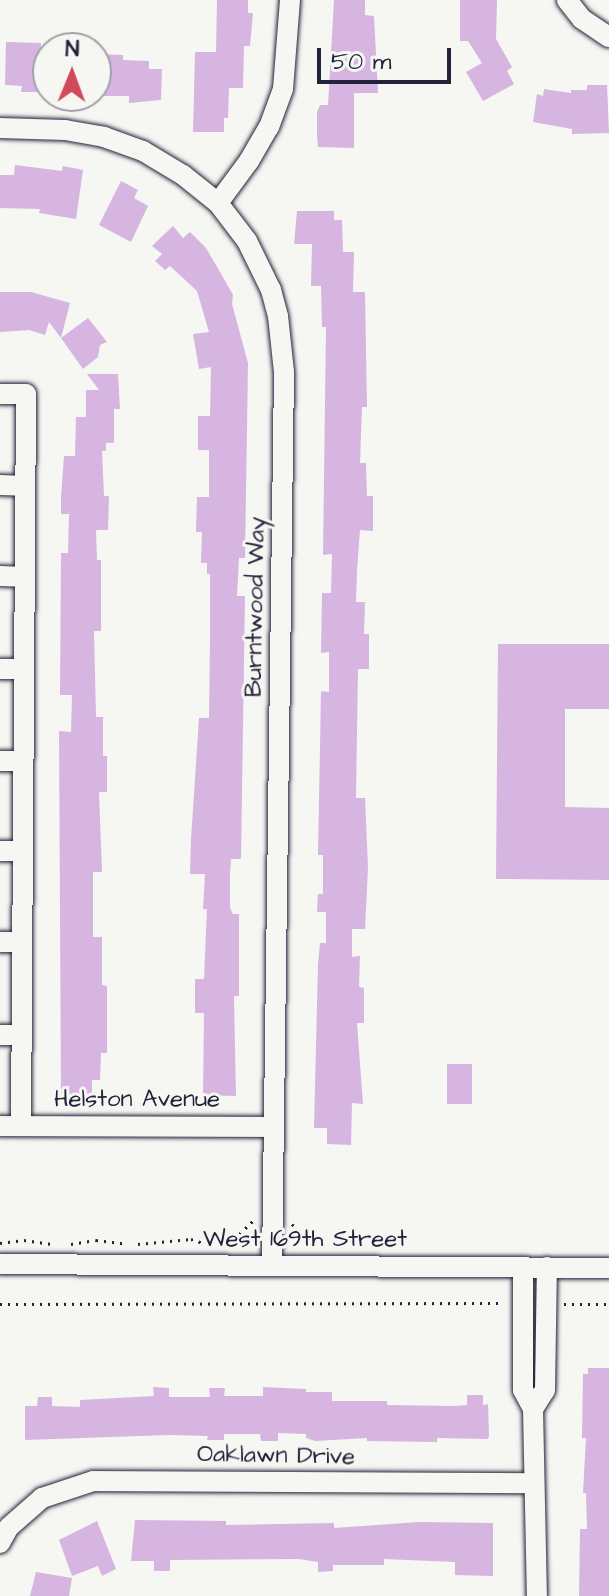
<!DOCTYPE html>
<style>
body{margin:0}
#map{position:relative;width:609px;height:1596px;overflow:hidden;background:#f6f6f2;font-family:"Architects Daughter",sans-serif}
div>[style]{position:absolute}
.building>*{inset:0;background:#d6b5e1;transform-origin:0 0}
.path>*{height:3px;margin-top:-1.5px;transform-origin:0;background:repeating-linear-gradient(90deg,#22223b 0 2px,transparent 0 8px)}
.roads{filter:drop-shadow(0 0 2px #22223b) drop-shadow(0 0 2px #22223b)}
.minor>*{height:20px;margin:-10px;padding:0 10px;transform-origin:10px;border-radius:10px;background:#f6f6f2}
span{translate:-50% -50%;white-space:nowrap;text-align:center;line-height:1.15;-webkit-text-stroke:6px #f6f6f2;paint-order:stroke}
.street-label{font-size:24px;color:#22223b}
.north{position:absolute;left:32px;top:32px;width:80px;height:80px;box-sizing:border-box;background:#f6f6f2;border:2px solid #a1a1a9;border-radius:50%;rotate:1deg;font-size:22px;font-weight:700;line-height:32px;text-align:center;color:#22223b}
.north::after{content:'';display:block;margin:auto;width:28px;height:36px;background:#d1495b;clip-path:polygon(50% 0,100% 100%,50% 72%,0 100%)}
.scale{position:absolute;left:317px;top:48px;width:134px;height:36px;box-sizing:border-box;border:4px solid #22223b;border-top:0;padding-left:10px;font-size:24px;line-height:28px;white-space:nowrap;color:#22223b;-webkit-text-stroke:6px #f6f6f2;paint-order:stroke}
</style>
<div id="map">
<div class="building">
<div style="clip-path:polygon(217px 0,248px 0,248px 13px,253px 13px,250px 46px,244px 46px,243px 88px,229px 88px,228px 118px,224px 118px,224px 132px,193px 132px,195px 52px,216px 52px)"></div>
<div style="clip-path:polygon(334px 0,365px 0,365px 15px,374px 16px,378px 93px,354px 93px,354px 148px,318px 147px,317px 136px,317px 112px,320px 105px,328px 105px)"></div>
<div style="clip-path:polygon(460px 0,497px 0,496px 39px,512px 67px,507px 71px,514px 84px,483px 101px,466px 72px,482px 63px,468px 41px,460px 41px)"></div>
<div style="clip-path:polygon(6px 42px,41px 43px,41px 92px,21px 92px,22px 86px,5px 85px)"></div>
<div style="clip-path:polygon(96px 54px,123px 55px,123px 60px,149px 61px,149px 69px,162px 69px,161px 100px,129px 103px,129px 96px,96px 96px)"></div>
<div style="clip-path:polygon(587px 85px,607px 85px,609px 133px,572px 134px,572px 129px,533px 122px,537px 94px,543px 96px,544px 89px,571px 93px,571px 90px,587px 90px)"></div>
<div style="clip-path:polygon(15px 165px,62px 171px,63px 166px,83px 170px,76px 219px,39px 213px,40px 209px,0 208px,0 175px,14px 175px)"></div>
<div style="clip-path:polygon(121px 181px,138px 190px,134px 198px,148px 206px,131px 242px,99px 225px)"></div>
<div style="clip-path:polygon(297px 211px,334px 211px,334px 220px,342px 220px,343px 252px,354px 252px,353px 292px,365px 292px,367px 407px,362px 407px,360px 463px,366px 463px,367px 496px,373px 496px,373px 531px,360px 530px,357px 571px,356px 602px,365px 602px,364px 634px,369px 634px,369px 669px,358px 669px,356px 798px,365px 798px,368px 868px,365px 929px,352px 929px,352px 957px,360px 956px,359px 987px,364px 988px,364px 1023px,357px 1023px,363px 1104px,352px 1103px,351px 1145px,327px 1144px,327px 1128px,314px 1128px,318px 964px,320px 943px,326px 943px,326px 912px,317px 912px,318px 894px,323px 894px,323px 855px,318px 855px,321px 691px,329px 692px,329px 652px,321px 653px,322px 593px,331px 593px,332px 554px,323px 555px,326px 327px,322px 327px,321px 286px,311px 286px,312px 244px,294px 244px)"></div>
<div style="clip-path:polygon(173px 226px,183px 238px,190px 232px,206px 248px,224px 279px,233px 295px,232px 304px,248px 363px,245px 558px,239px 558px,237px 596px,245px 596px,241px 859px,231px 859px,230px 874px,230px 908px,233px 914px,239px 914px,239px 996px,234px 996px,236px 1096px,203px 1095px,204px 1013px,195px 1013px,195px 979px,204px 979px,207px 909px,203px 909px,205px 874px,190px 874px,191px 839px,199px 718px,209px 718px,210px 636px,210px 574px,207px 574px,207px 563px,201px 563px,202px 532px,196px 532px,197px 497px,209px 497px,209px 450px,198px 450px,198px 416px,210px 416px,211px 367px,199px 369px,193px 334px,209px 332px,197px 291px,170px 266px,165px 270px,155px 261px,162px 254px,152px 246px)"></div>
<div style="clip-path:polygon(0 292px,31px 292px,70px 303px,61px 338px,49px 322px,45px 335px,29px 330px,0 332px)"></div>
<div style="clip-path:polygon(88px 318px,107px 342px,100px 345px,98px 357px,83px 369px,61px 338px)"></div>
<div style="clip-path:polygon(87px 374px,118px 374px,120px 409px,114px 409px,114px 443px,106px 443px,106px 451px,102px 451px,104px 496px,109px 496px,108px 530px,96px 530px,97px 560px,101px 560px,101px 631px,94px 631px,96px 717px,103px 717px,103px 756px,107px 756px,107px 792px,99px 792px,102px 872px,93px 872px,93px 937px,102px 937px,102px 985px,107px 986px,107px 1053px,101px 1053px,100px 1080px,92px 1080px,92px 1094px,61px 1094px,59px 731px,71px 732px,72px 695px,60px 695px,61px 553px,68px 553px,69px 514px,61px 514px,61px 498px,64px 456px,75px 456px,76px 417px,86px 417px,86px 390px,99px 390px)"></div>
<div style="clip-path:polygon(498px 644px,609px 644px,609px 709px,565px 709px,565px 807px,609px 808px,609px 880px,496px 879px)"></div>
<div style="left:447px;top:1064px;width:25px;height:40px"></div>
<div style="clip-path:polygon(588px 1368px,609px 1368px,609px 1596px,579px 1596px,580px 1529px,587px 1529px,586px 1493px,583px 1493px,586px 1438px,582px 1438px,583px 1374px,588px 1374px)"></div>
<div style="clip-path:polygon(153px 1387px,169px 1388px,169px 1397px,210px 1397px,209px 1388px,225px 1388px,224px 1396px,263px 1396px,263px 1387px,306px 1389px,306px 1392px,332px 1392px,332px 1401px,387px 1401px,387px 1405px,454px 1406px,467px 1405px,467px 1395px,483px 1395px,483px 1405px,488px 1404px,489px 1436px,488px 1439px,437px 1438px,437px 1442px,367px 1441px,367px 1438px,315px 1441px,306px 1438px,306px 1434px,278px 1433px,278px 1441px,261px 1441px,260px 1434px,224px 1434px,224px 1440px,207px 1440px,208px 1436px,169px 1435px,25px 1440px,25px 1406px,37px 1406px,38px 1397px,52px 1397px,52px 1406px,80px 1407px,80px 1400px,154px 1396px)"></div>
<div style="clip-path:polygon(135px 1520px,226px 1521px,226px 1525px,334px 1523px,334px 1528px,419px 1522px,493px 1523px,493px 1576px,455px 1575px,455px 1562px,384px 1559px,384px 1565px,333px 1565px,333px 1571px,318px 1572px,318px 1562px,299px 1559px,170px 1560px,170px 1571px,154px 1571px,154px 1561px,131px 1561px)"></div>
<div style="clip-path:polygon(97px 1521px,116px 1569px,102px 1576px,98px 1566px,72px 1576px,59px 1540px)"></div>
<div style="clip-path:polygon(36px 1572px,72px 1578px,69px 1596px,30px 1596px)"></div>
</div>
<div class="path">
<div style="left:292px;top:1224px;width:33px;rotate:43deg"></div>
<div style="left:0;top:1243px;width:24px;rotate:-7deg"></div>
<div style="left:24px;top:1240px;width:28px;rotate:8deg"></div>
<div style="left:71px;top:1244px;width:25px;rotate:-9deg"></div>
<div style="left:96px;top:1240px;width:31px;rotate:7deg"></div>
<div style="left:138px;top:1244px;width:53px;rotate:-5.4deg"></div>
<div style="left:191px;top:1239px;width:23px;rotate:18deg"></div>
<div style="left:228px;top:1245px;width:35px;rotate:-44deg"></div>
<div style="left:0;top:1304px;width:504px;rotate:-0.11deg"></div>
<div style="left:564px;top:1304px;width:45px"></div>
</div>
<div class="roads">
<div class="minor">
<div style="left:567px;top:0;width:24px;rotate:52deg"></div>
<div style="left:582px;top:19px;width:32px;rotate:34deg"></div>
<div style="left:0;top:128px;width:65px;rotate:1.8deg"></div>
<div style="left:65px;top:130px;width:40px;rotate:10deg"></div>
<div style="left:104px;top:137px;width:41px;rotate:19.7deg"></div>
<div style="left:143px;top:151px;width:47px;rotate:31deg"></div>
<div style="left:183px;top:175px;width:45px;rotate:38.7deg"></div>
<div style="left:218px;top:203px;width:48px;rotate:52.7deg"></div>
<div style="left:247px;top:241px;width:55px;rotate:63.9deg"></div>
<div style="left:271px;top:290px;width:27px;rotate:75deg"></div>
<div style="left:278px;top:316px;width:56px;rotate:83.9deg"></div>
<div style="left:284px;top:372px;width:894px;rotate:90.77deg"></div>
<div style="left:218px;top:203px;width:52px;rotate:-53.6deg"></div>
<div style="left:249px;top:161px;width:39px;rotate:-60deg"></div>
<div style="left:269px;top:127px;width:40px;rotate:-69.8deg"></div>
<div style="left:283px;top:89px;width:89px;rotate:-85.5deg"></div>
<div style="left:0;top:394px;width:26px"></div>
<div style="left:26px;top:394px;width:732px;rotate:90.39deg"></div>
<div style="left:0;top:485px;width:25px;rotate:2deg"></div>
<div style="left:0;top:576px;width:25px;rotate:2deg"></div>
<div style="left:0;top:669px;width:24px"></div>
<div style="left:0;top:761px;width:23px"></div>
<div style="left:0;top:851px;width:23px"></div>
<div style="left:0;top:942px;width:22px"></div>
<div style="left:0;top:1035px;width:22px"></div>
<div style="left:0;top:1126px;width:274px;rotate:0.2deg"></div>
<div style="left:0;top:1264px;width:609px;rotate:0.38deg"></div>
<div style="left:523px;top:1267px;width:123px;rotate:90deg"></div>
<div style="left:523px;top:1390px;width:21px;rotate:62deg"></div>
<div style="left:533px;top:1409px;width:187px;rotate:88.8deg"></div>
<div style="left:533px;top:1409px;width:22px;rotate:-58deg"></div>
<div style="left:545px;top:1390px;width:123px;rotate:-89.1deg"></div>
<div style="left:0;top:1543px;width:18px;rotate:-61deg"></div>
<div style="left:9px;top:1527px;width:44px;rotate:-41.3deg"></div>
<div style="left:42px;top:1498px;width:54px;rotate:-18.4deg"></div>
<div style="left:93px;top:1481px;width:441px;rotate:0.3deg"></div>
</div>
</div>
<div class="street-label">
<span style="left:256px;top:607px;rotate:-89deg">Burntwood Way</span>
<span style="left:137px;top:1100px">Helston Avenue</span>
<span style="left:305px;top:1240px">West 169th Street</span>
<span style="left:276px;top:1456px;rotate:1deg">Oaklawn Drive</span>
</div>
<div class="north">N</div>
<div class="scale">50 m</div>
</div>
